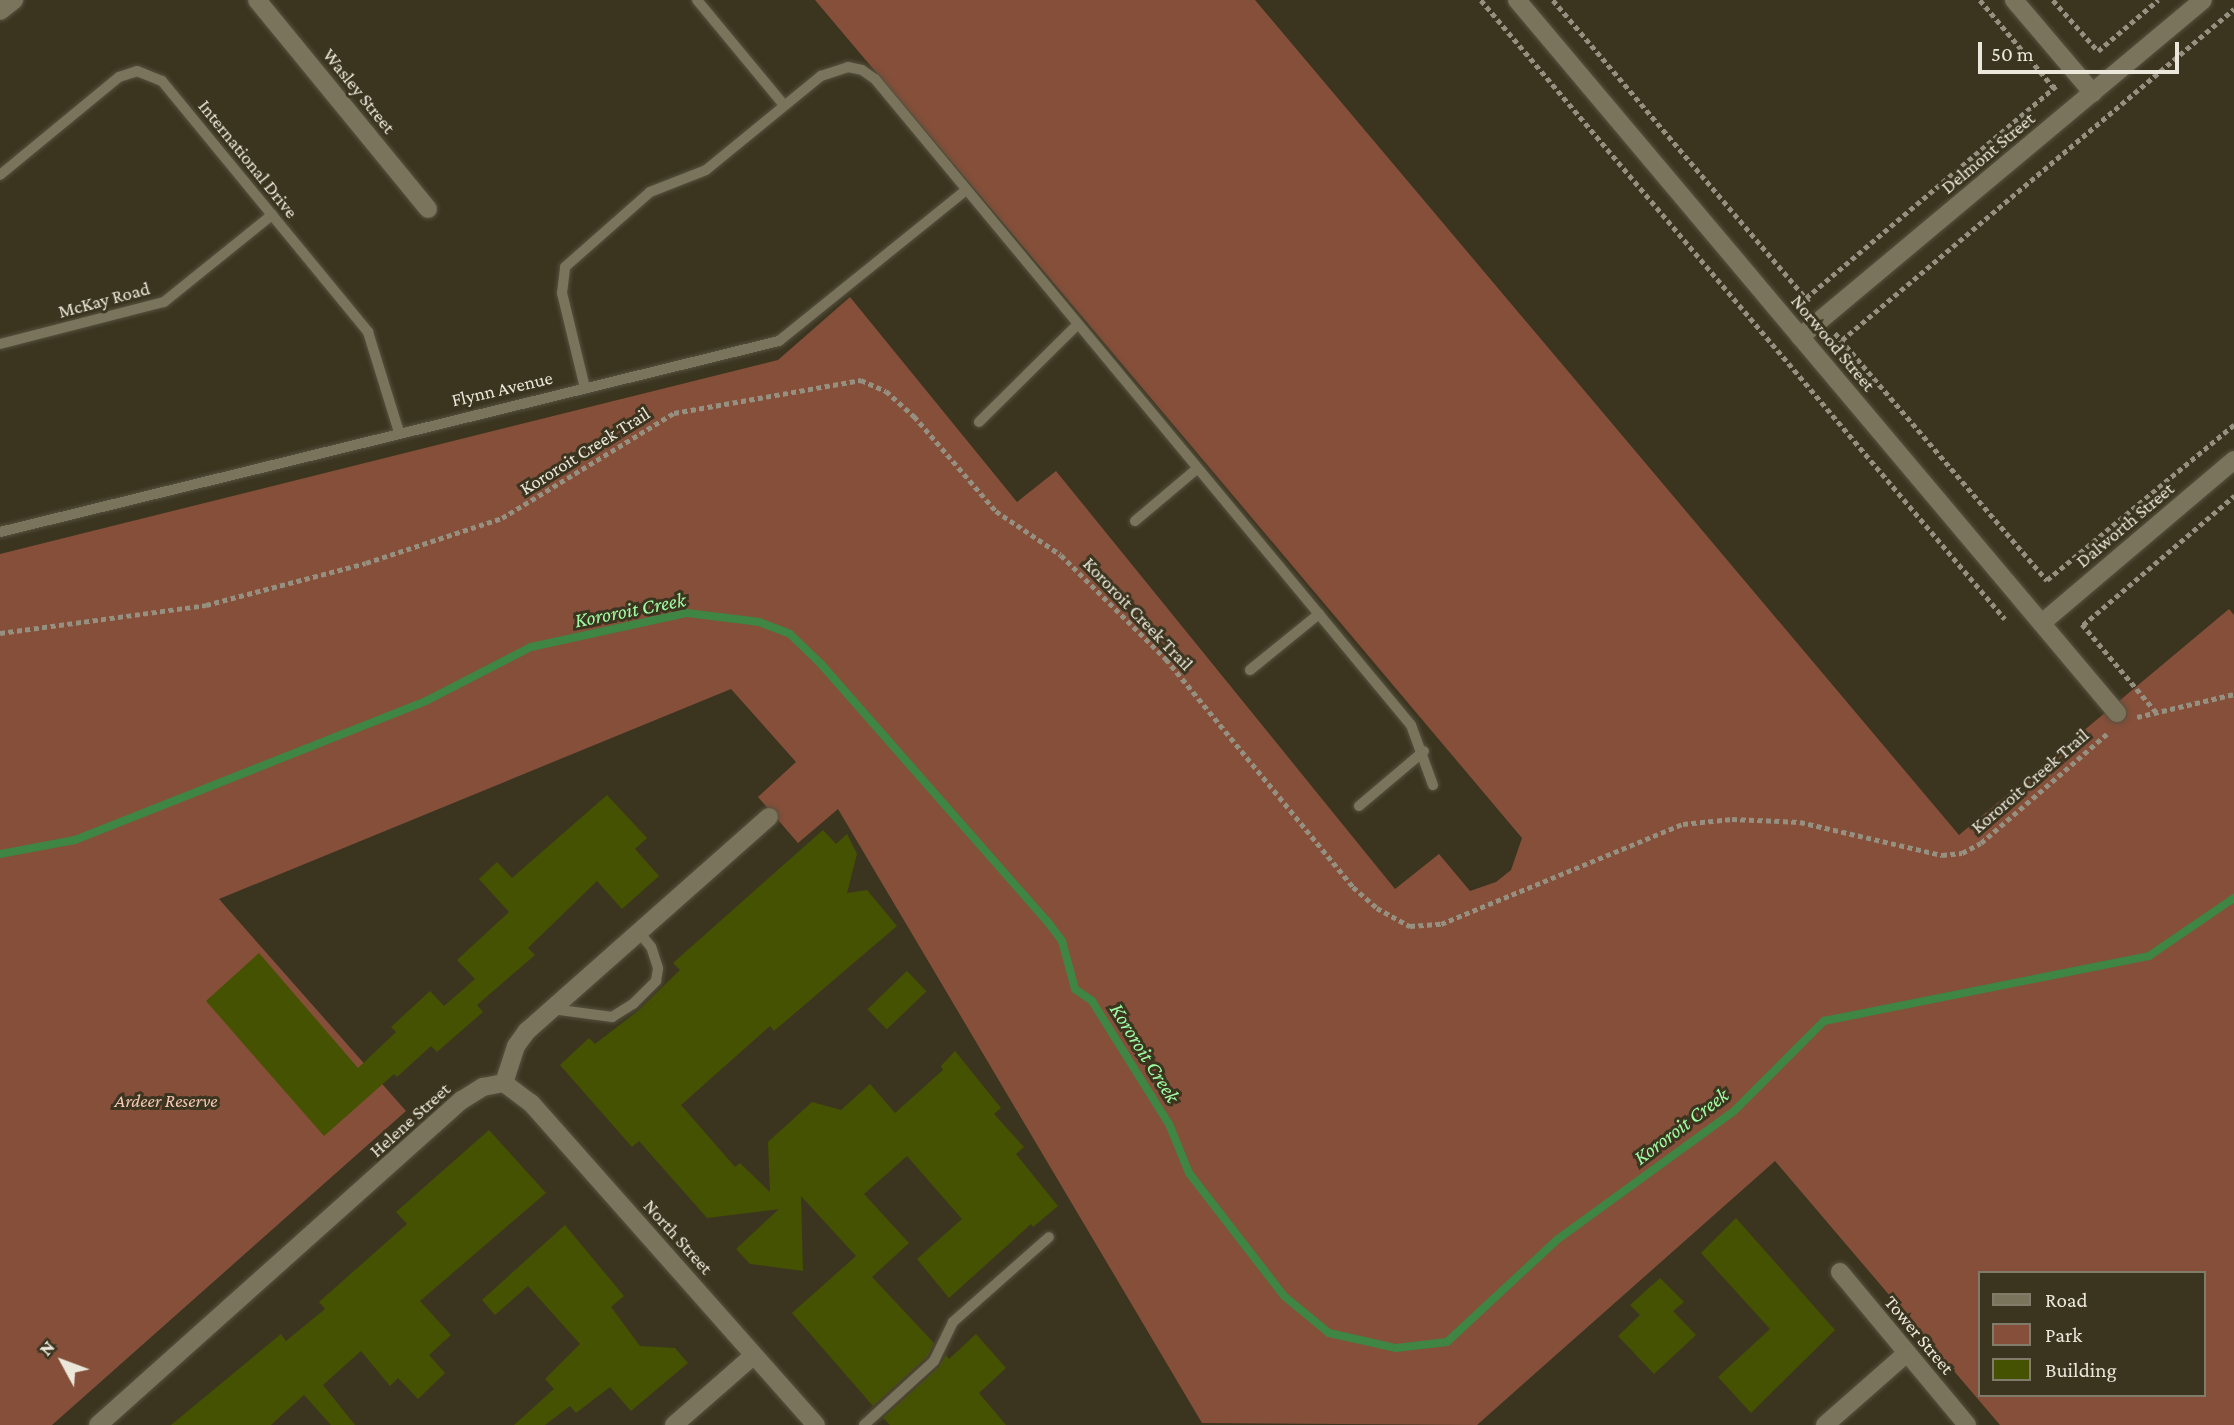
<!DOCTYPE html>
<style>
body{margin:0}
#map{position:relative;width:2234px;height:1425px;overflow:hidden;background:#3b3520;font-family:"Crimson Pro",serif}
div>[style]{position:absolute}
.green>*{inset:0;background:#854f3a}
.stream>*{height:8px;margin:-4px;padding:0 4px;transform-origin:4px;border-radius:4px;background:#3f8544}
.building>*{inset:0;background:#455201;transform-origin:0 0}
.path>*{height:4.5px;margin-top:-2.25px;transform-origin:0;background:repeating-linear-gradient(90deg,#95907f 0 5px,transparent 0 8.5px)}
.roads{filter:drop-shadow(0 0 2px #56513f) drop-shadow(0 0 2px #56513f)}
.lane>*{height:10px;margin:-5px;padding:0 5px;transform-origin:5px;border-radius:5px;background:#7a745d}
.street>*{height:18px;margin:-9px;padding:0 9px;transform-origin:9px;border-radius:9px;background:#7a745d}
span{translate:-50% -50%;white-space:nowrap;text-align:center;line-height:1.15;-webkit-text-stroke:6px #3b3520;paint-order:stroke}
.street-label{font-size:19px;color:#ebe7da}
.park-label{font-size:19px;color:#f6c6b4;font-style:italic}
.water-label{font-size:21px;color:#a0fda3;font-style:italic}
.legend{position:absolute;left:1978px;top:1271px;width:228px;height:126px;box-sizing:border-box;background:#3b3520;border:2px solid #817c6a;margin:0;padding:9px 12px;list-style:none;font-size:21px;color:#ebe7da}
.legend li{display:flex;align-items:center;gap:14px;height:35px}
.legend b{width:35px;border:2px solid #817c6a}
.north{position:absolute;left:28px;top:1327px;width:70px;height:70px;-webkit-text-stroke:5px #3b3520;paint-order:stroke;rotate:311deg;font-size:19px;font-weight:700;line-height:28px;text-align:center;color:#ebe7da}
.north::after{content:'';display:block;margin:auto;width:24px;height:32px;background:#ebe7da;clip-path:polygon(50% 0,100% 100%,50% 72%,0 100%)}
.scale{position:absolute;left:1978px;top:42px;width:201px;height:32px;box-sizing:border-box;border:4px solid #ebe7da;border-top:0;padding-left:9px;font-size:21px;line-height:24px;white-space:nowrap;color:#ebe7da;-webkit-text-stroke:5px #3b3520;paint-order:stroke}
</style>
<div id="map">
<div class="green">
<div style="clip-path:polygon(evenodd,815px 0,1255px 0,1959px 835px,2229px 609px,2234px 615px,2234px 1425px,2000px 1425px,1775px 1161px,1477px 1425px,1202px 1423px,838px 809px,798px 843px,758px 797px,796px 762px,731px 689px,219px 899px,406px 1111px,52px 1425px,0 1425px,0 554px,778px 360px,850px 297px,1017px 502px,1056px 471px,1395px 889px,1439px 854px,1470px 891px,1496px 882px,1511px 870px,1522px 838px,815px 0,1980px 1273px,2204px 1273px,2204px 1395px,1980px 1395px,1980px 1273px)"></div>
</div>
<div class="stream">
<div style="left:0;top:854px;width:76px;rotate:-10.6deg"></div>
<div style="left:75px;top:840px;width:378px;rotate:-21.6deg"></div>
<div style="left:426px;top:701px;width:118px;rotate:-27.2deg"></div>
<div style="left:531px;top:647px;width:160px;rotate:-12.3deg"></div>
<div style="left:687px;top:613px;width:73px;rotate:7.1deg"></div>
<div style="left:759px;top:622px;width:33px;rotate:21deg"></div>
<div style="left:790px;top:634px;width:43px;rotate:44.1deg"></div>
<div style="left:821px;top:664px;width:342px;rotate:48.7deg"></div>
<div style="left:1047px;top:921px;width:25px;rotate:53deg"></div>
<div style="left:1062px;top:941px;width:50px;rotate:74.8deg"></div>
<div style="left:1075px;top:989px;width:21px;rotate:35deg"></div>
<div style="left:1092px;top:1001px;width:145px;rotate:58deg"></div>
<div style="left:1169px;top:1124px;width:53px;rotate:67.8deg"></div>
<div style="left:1189px;top:1173px;width:155px;rotate:52.3deg"></div>
<div style="left:1284px;top:1296px;width:58px;rotate:39.4deg"></div>
<div style="left:1329px;top:1333px;width:69px;rotate:12.6deg"></div>
<div style="left:1396px;top:1348px;width:51px;rotate:-6.7deg"></div>
<div style="left:1447px;top:1342px;width:151px;rotate:-42.9deg"></div>
<div style="left:1558px;top:1239px;width:216px;rotate:-36deg"></div>
<div style="left:1733px;top:1112px;width:129px;rotate:-45deg"></div>
<div style="left:1824px;top:1021px;width:331px;rotate:-11.3deg"></div>
<div style="left:2149px;top:956px;width:103px;rotate:-34.3deg"></div>
</div>
<div class="building">
<div style="clip-path:polygon(607px 795px,647px 838px,635px 849px,659px 876px,622px 909px,597px 881px,528px 948px,535px 955px,477px 1005px,483px 1012px,437px 1052px,431px 1046px,397px 1077px,394px 1074px,324px 1136px,206px 1001px,259px 953px,358px 1068px,396px 1032px,391px 1027px,430px 991px,444px 1006px,475px 979px,457px 960px,509px 912px,479px 879px,497px 862px,512px 878px)"></div>
<div style="clip-path:polygon(823px 830px,836px 844px,847px 834px,857px 854px,847px 893px,867px 890px,897px 926px,774px 1031px,770px 1026px,681px 1105px,735px 1167px,740px 1163px,770px 1192px,768px 1142px,812px 1102px,841px 1110px,870px 1084px,895px 1113px,943px 1070px,941px 1066px,955px 1051px,1001px 1108px,994px 1114px,1024px 1147px,1016px 1154px,1058px 1206px,1033px 1227px,1031px 1224px,949px 1298px,917px 1259px,962px 1219px,907px 1156px,864px 1194px,909px 1243px,872px 1277px,934px 1343px,928px 1356px,873px 1406px,792px 1313px,856px 1256px,801px 1196px,803px 1271px,750px 1264px,736px 1249px,779px 1209px,707px 1218px,639px 1141px,632px 1147px,560px 1065px,589px 1038px,595px 1044px,639px 1010px,680px 970px,673px 963px)"></div>
<div style="left:907px;top:971px;width:28px;height:55px;rotate:46deg"></div>
<div style="clip-path:polygon(489px 1130px,546px 1193px,420px 1301px,451px 1335px,429px 1355px,445px 1373px,418px 1399px,398px 1378px,390px 1386px,361px 1351px,323px 1385px,355px 1425px,331px 1425px,304px 1395px,271px 1425px,171px 1425px,281px 1334px,286px 1341px,325px 1309px,319px 1302px,407px 1224px,396px 1212px)"></div>
<div style="clip-path:polygon(1736px 1218px,1835px 1330px,1751px 1413px,1718px 1377px,1770px 1329px,1701px 1253px)"></div>
<div style="clip-path:polygon(565px 1225px,624px 1296px,611px 1307px,640px 1346px,675px 1348px,688px 1363px,631px 1411px,610px 1387px,576px 1413px,570px 1406px,545px 1425px,514px 1425px,554px 1389px,545px 1379px,580px 1344px,528px 1286px,495px 1315px,482px 1300px)"></div>
<div style="clip-path:polygon(1660px 1278px,1684px 1302px,1673px 1311px,1696px 1335px,1654px 1374px,1618px 1336px,1640px 1315px,1630px 1305px)"></div>
<div style="clip-path:polygon(976px 1334px,1006px 1368px,979px 1393px,1006px 1425px,890px 1425px,883px 1418px,939px 1367px,946px 1355px,949px 1359px)"></div>
</div>
<div class="path">
<div style="left:1481px;top:0;width:811px;rotate:49.75deg"></div>
<div style="left:1553px;top:0;width:396px;rotate:49.7deg"></div>
<div style="left:1980px;top:0;width:115px;rotate:49.9deg"></div>
<div style="left:2053px;top:0;width:68px;rotate:48.6deg"></div>
<div style="left:2098px;top:51px;width:79px;rotate:-40.4deg"></div>
<div style="left:1806px;top:298px;width:329px;rotate:-40.3deg"></div>
<div style="left:1835px;top:333px;width:326px;rotate:49.4deg"></div>
<div style="left:2047px;top:580px;width:243px;rotate:-39.7deg"></div>
<div style="left:1842px;top:340px;width:513px;rotate:-40.18deg"></div>
<div style="left:2082px;top:624px;width:115px;rotate:49.9deg"></div>
<div style="left:2083px;top:625px;width:199px;rotate:-40.5deg"></div>
<div style="left:0;top:633px;width:208px;rotate:-7.7deg"></div>
<div style="left:206px;top:605px;width:165px;rotate:-14.7deg"></div>
<div style="left:366px;top:563px;width:143px;rotate:-18.3deg"></div>
<div style="left:502px;top:518px;width:202px;rotate:-31.4deg"></div>
<div style="left:674px;top:413px;width:190px;rotate:-10deg"></div>
<div style="left:861px;top:380px;width:27px;rotate:24deg"></div>
<div style="left:886px;top:391px;width:38px;rotate:42deg"></div>
<div style="left:914px;top:416px;width:125px;rotate:49.2deg"></div>
<div style="left:996px;top:511px;width:78px;rotate:34.1deg"></div>
<div style="left:1061px;top:555px;width:148px;rotate:44.7deg"></div>
<div style="left:1166px;top:659px;width:295px;rotate:50.6deg"></div>
<div style="left:1353px;top:887px;width:32px;rotate:41deg"></div>
<div style="left:1377px;top:908px;width:38px;rotate:29deg"></div>
<div style="left:1410px;top:926px;width:31px;rotate:-4deg"></div>
<div style="left:1441px;top:924px;width:262px;rotate:-22.5deg"></div>
<div style="left:1683px;top:824px;width:49px;rotate:-5.8deg"></div>
<div style="left:1732px;top:819px;width:68px;rotate:2.5deg"></div>
<div style="left:1800px;top:822px;width:146px;rotate:13.1deg"></div>
<div style="left:1942px;top:855px;width:20px;rotate:-6deg"></div>
<div style="left:1962px;top:853px;width:21px;rotate:-28deg"></div>
<div style="left:1981px;top:843px;width:168px;rotate:-40.9deg"></div>
<div style="left:2137px;top:717px;width:100px;rotate:-13.3deg"></div>
</div>
<div class="roads">
<div class="lane">
<div style="left:697px;top:0;width:136px;rotate:50.4deg"></div>
<div style="left:0;top:175px;width:154px;rotate:-39.5deg"></div>
<div style="left:119px;top:77px;width:19px;rotate:-18deg"></div>
<div style="left:137px;top:71px;width:27px;rotate:22deg"></div>
<div style="left:162px;top:81px;width:325px;rotate:50.6deg"></div>
<div style="left:368px;top:332px;width:105px;rotate:72.8deg"></div>
<div style="left:0;top:344px;width:169px;rotate:-14.4deg"></div>
<div style="left:164px;top:302px;width:139px;rotate:-38.9deg"></div>
<div style="left:585px;top:388px;width:98px;rotate:-103.6deg"></div>
<div style="left:562px;top:293px;width:26px;rotate:-83deg"></div>
<div style="left:565px;top:267px;width:113px;rotate:-41.4deg"></div>
<div style="left:650px;top:192px;width:60px;rotate:-21.4deg"></div>
<div style="left:706px;top:170px;width:149px;rotate:-39.3deg"></div>
<div style="left:821px;top:76px;width:28px;rotate:-18deg"></div>
<div style="left:848px;top:67px;width:14px;rotate:12deg"></div>
<div style="left:862px;top:70px;width:16px;rotate:35deg"></div>
<div style="left:875px;top:79px;width:839px;rotate:50.32deg"></div>
<div style="left:1411px;top:725px;width:64px;rotate:69.9deg"></div>
<div style="left:979px;top:422px;width:139px;rotate:-44.7deg"></div>
<div style="left:1135px;top:521px;width:82px;rotate:-40.1deg"></div>
<div style="left:0;top:532px;width:802px;rotate:-13.78deg"></div>
<div style="left:779px;top:341px;width:240px;rotate:-38.9deg"></div>
<div style="left:1250px;top:670px;width:89px;rotate:-39.1deg"></div>
<div style="left:1359px;top:806px;width:85px;rotate:-40.2deg"></div>
<div style="left:552px;top:1009px;width:61px;rotate:7.6deg"></div>
<div style="left:612px;top:1017px;width:25px;rotate:-32deg"></div>
<div style="left:633px;top:1004px;width:33px;rotate:-45deg"></div>
<div style="left:656px;top:981px;width:13px;rotate:-81deg"></div>
<div style="left:658px;top:968px;width:22px;rotate:-108deg"></div>
<div style="left:651px;top:947px;width:19px;rotate:-129deg"></div>
<div style="left:864px;top:1425px;width:95px;rotate:-42.4deg"></div>
<div style="left:934px;top:1361px;width:43px;rotate:-64deg"></div>
<div style="left:953px;top:1322px;width:128px;rotate:-41.5deg"></div>
</div>
<div class="street">
<div style="left:257px;top:0;width:270px;rotate:50.7deg"></div>
<div style="left:1517px;top:0;width:932px;rotate:49.92deg"></div>
<div style="left:2014px;top:0;width:122px;rotate:49.7deg"></div>
<div style="left:0;top:11px;width:18px;rotate:-38deg"></div>
<div style="left:1800px;top:337px;width:525px;rotate:-39.9deg"></div>
<div style="left:2043px;top:622px;width:250px;rotate:-40.3deg"></div>
<div style="left:504px;top:1083px;width:34px;rotate:37deg"></div>
<div style="left:531px;top:1103px;width:430px;rotate:48.5deg"></div>
<div style="left:1840px;top:1272px;width:199px;rotate:50.3deg"></div>
<div style="left:98px;top:1425px;width:488px;rotate:-41.8deg"></div>
<div style="left:462px;top:1100px;width:25px;rotate:-32deg"></div>
<div style="left:483px;top:1087px;width:21px;rotate:-11deg"></div>
<div style="left:504px;top:1083px;width:39px;rotate:-72deg"></div>
<div style="left:516px;top:1046px;width:19px;rotate:-54deg"></div>
<div style="left:527px;top:1031px;width:323px;rotate:-41.5deg"></div>
<div style="left:674px;top:1425px;width:106px;rotate:-41.2deg"></div>
<div style="left:1825px;top:1425px;width:109px;rotate:-41.3deg"></div>
</div>
</div>
<div class="street-label">
<span style="left:359px;top:91px;rotate:51deg">Wasley Street</span>
<span style="left:1988px;top:153px;rotate:-40deg">Delmont Street</span>
<span style="left:248px;top:159px;rotate:51deg">International Drive</span>
<span style="left:104px;top:300px;rotate:-15deg">McKay Road</span>
<span style="left:1833px;top:343px;rotate:50deg">Norwood Street</span>
<span style="left:502px;top:389px;rotate:-13deg">Flynn Avenue</span>
<span style="left:585px;top:451px;rotate:-32deg">Kororoit Creek Trail</span>
<span style="left:2125px;top:525px;rotate:-40deg">Dalworth Street</span>
<span style="left:1138px;top:614px;rotate:46deg">Kororoit Creek Trail</span>
<span style="left:2030px;top:781px;rotate:-41deg">Kororoit Creek Trail</span>
<span style="left:410px;top:1120px;rotate:-42deg">Helene Street</span>
<span style="left:678px;top:1237px;rotate:48deg">North Street</span>
<span style="left:1919px;top:1335px;rotate:50deg">Tower Street</span>
</div>
<div class="park-label">
<span style="left:166px;top:1101px">Ardeer Reserve</span>
</div>
<div class="water-label">
<span style="left:630px;top:610px;rotate:-11deg">Kororoit Creek</span>
<span style="left:1145px;top:1053px;rotate:58deg">Kororoit Creek</span>
<span style="left:1681px;top:1126px;rotate:-37deg">Kororoit Creek</span>
</div>
<ul class="legend">
<li><b style="height:9px;background:#7a745d"></b>Road</li>
<li><b style="height:19px;background:#854f3a"></b>Park</li>
<li><b style="height:19px;background:#455201"></b>Building</li>
</ul>
<div class="north">N</div>
<div class="scale">50 m</div>
</div>
